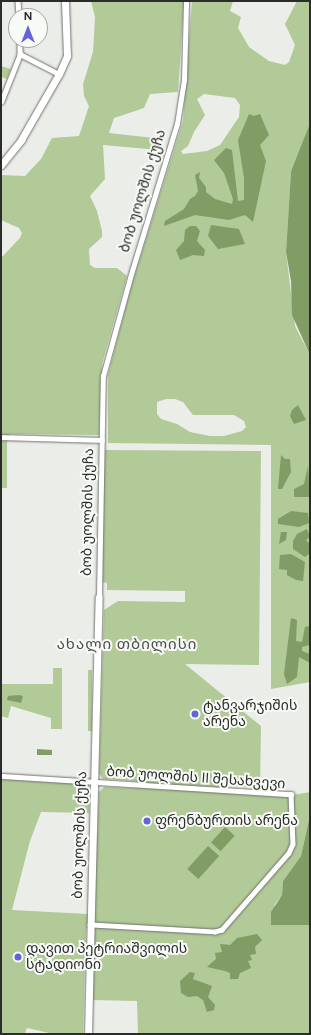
<!DOCTYPE html>
<meta charset="utf-8">
<style>
body{margin:0}
#map{position:relative;width:311px;height:1035px;overflow:hidden;background:#ebede9;font-family:Figtree,"Noto Sans Georgian",sans-serif}
div>[style]{position:absolute}
.green>*{inset:0;background:#b1ca97;transform-origin:0 0}
.water>*{inset:0;background:#829c65;transform-origin:0 0}
.roads{filter:drop-shadow(0 0 1px #6f716e) drop-shadow(0 0 1px #6f716e)}
.street>*{height:4.5px;margin:-2.25px;padding:0 2.25px;transform-origin:2.25px;border-radius:2.25px;background:#fff}
.secondary>*{height:7px;margin:-3.5px;padding:0 3.5px;transform-origin:3.5px;border-radius:3.5px;background:#fff}
.dots>*{width:11px;height:11px;translate:-50% -50%;box-sizing:border-box;border:2px solid #f8faf6;border-radius:50%}
span{translate:-50% -50%;white-space:nowrap;text-align:center;line-height:1.15;-webkit-text-stroke:4px #f8faf6;paint-order:stroke}
.street-label{font-size:14px;color:#2a2b2a}
.poi-label{font-size:14px;color:#2a2b2a}
.left{translate:0 -50%;text-align:left}
.neighbourhood-label{font-size:15px;color:#4b4d4a;letter-spacing:1px}
.frame{position:absolute;inset:0;border:2px solid #2a2b2a;pointer-events:none}
.north{position:absolute;left:8px;top:8px;width:40px;height:40px;box-sizing:border-box;background:#f8faf6;border:1px solid #a6a7a4;border-radius:50%;rotate:0deg;font-size:11px;font-weight:700;line-height:16px;text-align:center;color:#2a2b2a}
.north::after{content:'';display:block;margin:auto;width:14px;height:18px;background:#6463dc;clip-path:polygon(50% 0,100% 100%,50% 72%,0 100%)}
</style>
<div id="map">
<div class="green">
<div style="clip-path:polygon(91px 1px,184px 1px,178px 92px,150px 94px,144px 108px,114px 118px,109px 133px,163px 139px,159px 150px,103px 145px,105px 179px,90px 196px,97px 211px,102px 231px,102px 237px,89px 249px,90px 265px,95px 268px,117px 268px,127px 276px,102px 364px,99px 435px,10px 434px,7px 443px,7px 488px,1px 488px,1px 258px,20px 238px,22px 233px,19px 228px,1px 220px,1px 175px,25px 176px,41px 159px,52px 138px,79px 136px,89px 106px,84px 96px,83px 84px,93px 52px,95px 17px)"></div>
<div style="clip-path:polygon(evenodd,192px 1px,233px 1px,230px 11px,241px 17px,238px 28px,249px 47px,269px 61px,285px 65px,289px 62px,295px 45px,285px 24px,297px 1px,310px 1px,310px 123px,291px 171px,286px 252px,295px 326px,310px 355px,310px 698px,310px 682px,271px 689px,271px 445px,108px 443px,108px 375px,130px 290px,183px 121px,192px 1px,204px 94px,235px 98px,240px 105px,239px 117px,220px 145px,207px 151px,183px 154px,181px 151px,188px 146px,194px 132px,205px 115px,197px 99px,204px 94px,192px 1px,166px 399px,175px 399px,183px 402px,193px 415px,234px 415px,244px 421px,246px 427px,242px 431px,224px 436px,210px 436px,190px 432px,177px 424px,161px 419px,157px 414px,157px 402px,166px 399px)"></div>
<div style="clip-path:polygon(1px 66px,11px 69px,7px 79px,1px 77px)"></div>
<div style="clip-path:polygon(104px 450px,261px 451px,259px 665px,185px 664px,261px 726px,260px 788px,228px 785px,229px 789px,293px 795px,310px 792px,310px 815px,301px 856px,283px 881px,282px 895px,275px 904px,271px 925px,310px 925px,310px 1034px,138px 1034px,137px 1001px,92px 1000px,95px 929px,86px 928px,83px 1034px,54px 1034px,27px 1028px,25px 1033px,28px 1034px,1px 1034px,1px 778px,89px 784px,89px 813px,41px 812px,30px 841px,12px 910px,87px 914px,94px 911px,99px 792px,104px 787px,136px 788px,136px 781px,103px 779px,99px 774px,104px 610px,118px 601px,185px 602px,185px 591px,107px 590px,107px 583px,102px 582px)"></div>
<div style="clip-path:polygon(53px 668px,62px 668px,62px 729px,51px 729px,51px 718px,11px 706px,8px 718px,1px 716px,1px 684px,53px 684px)"></div>
<div style="left:88px;top:670px;width:4px;height:61px"></div>
</div>
<div class="water">
<div style="clip-path:polygon(249px 114px,254px 116px,260px 114px,269px 135px,260px 145px,266px 161px,253px 222px,245px 215px,229px 220px,195px 215px,164px 226px,165px 221px,184px 209px,190px 199px,195px 196px,198px 191px,195px 175px,200px 172px,199px 178px,206px 187px,206px 192px,215px 199px,232px 204px,233px 199px,224px 173px,214px 160px,226px 148px,232px 150px,238px 201px,244px 200px,244px 178px,238px 140px)"></div>
<div style="clip-path:polygon(310px 123px,310px 355px,292px 315px,291px 281px,286px 252px,291px 171px)"></div>
<div style="clip-path:polygon(211px 225px,239px 229px,245px 244px,218px 249px,208px 236px)"></div>
<div style="clip-path:polygon(190px 226px,196px 226px,200px 231px,197px 241px,205px 250px,204px 256px,193px 255px,180px 260px,176px 250px,184px 241px,185px 230px)"></div>
<div style="clip-path:polygon(298px 405px,306px 420px,294px 424px,290px 416px,292px 410px)"></div>
<div style="clip-path:polygon(281px 455px,285px 459px,290px 459px,291px 472px,282px 489px,278px 489px)"></div>
<div style="clip-path:polygon(308px 466px,310px 497px,294px 497px,294px 489px,304px 484px)"></div>
<div style="clip-path:polygon(291px 511px,308px 513px,309px 523px,299px 527px,278px 524px,278px 519px)"></div>
<div style="clip-path:polygon(307px 529px,310px 537px,306px 540px,310px 544px,310px 553px,305px 557px,293px 549px,293px 541px,297px 534px)"></div>
<div style="clip-path:polygon(281px 532px,287px 532px,286px 540px,279px 544px)"></div>
<div style="clip-path:polygon(291px 554px,305px 562px,303px 581px,296px 580px,287px 575px,287px 570px,279px 569px,280px 555px)"></div>
<div style="clip-path:polygon(291px 618px,297px 620px,296px 641px,302px 642px,305px 627px,310px 626px,310px 645px,302px 647px,302px 651px,310px 654px,310px 663px,299px 657px,297px 677px,287px 684px,284px 674px)"></div>
<div style="clip-path:polygon(8px 696px,19px 695px,23px 696px,21px 703px,7px 700px)"></div>
<div style="clip-path:polygon(37px 749px,52px 750px,52px 755px,37px 755px)"></div>
<div style="clip-path:polygon(310px 815px,310px 925px,271px 925px,271px 912px,282px 895px,283px 881px,301px 856px)"></div>
<div style="left:225px;top:827px;width:13px;height:21px;rotate:42deg"></div>
<div style="left:208px;top:846px;width:15px;height:31px;rotate:42deg"></div>
<div style="clip-path:polygon(257px 934px,262px 940px,255px 947px,256px 954px,250px 955px,252px 960px,248px 961px,251px 968px,240px 973px,238px 979px,230px 979px,230px 973px,225px 971px,207px 967px,216px 959px,215px 953px,222px 952px,220px 944px,230px 945px,237px 938px)"></div>
<div style="clip-path:polygon(190px 972px,195px 973px,193px 979px,212px 986px,208px 997px,215px 1005px,214px 1010px,207px 1012px,203px 1000px,197px 996px,188px 997px,181px 993px,180px 981px)"></div>
</div>
<div class="roads">
<div class="street">
<div style="left:18px;top:1px;width:15px;rotate:86deg"></div>
<div style="left:20px;top:40px;width:14px;rotate:90deg"></div>
<div style="left:20px;top:54px;width:44px;rotate:27.1deg"></div>
<div style="left:1px;top:102px;width:52px;rotate:-68.4deg"></div>
<div style="left:1px;top:437px;width:101px;rotate:1.7deg"></div>
<div style="left:99px;top:597px;width:221px;rotate:-89deg"></div>
<div style="left:103px;top:376px;width:109px;rotate:-74.6deg"></div>
<div style="left:132px;top:271px;width:154px;rotate:-73deg"></div>
<div style="left:177px;top:124px;width:45px;rotate:-81deg"></div>
<div style="left:184px;top:80px;width:79px;rotate:-88.5deg"></div>
<div style="left:1px;top:776px;width:291px;rotate:3.6deg"></div>
<div style="left:291px;top:794px;width:50px;rotate:87.7deg"></div>
<div style="left:293px;top:844px;width:10px;rotate:114deg"></div>
<div style="left:289px;top:853px;width:102px;rotate:131deg"></div>
<div style="left:222px;top:930px;width:7px;rotate:164deg"></div>
<div style="left:215px;top:932px;width:125px;rotate:-176.8deg"></div>
</div>
<div class="secondary">
<div style="left:1px;top:165px;width:32px;rotate:-51deg"></div>
<div style="left:21px;top:140px;width:76px;rotate:-60.1deg"></div>
<div style="left:59px;top:74px;width:20px;rotate:-66deg"></div>
<div style="left:67px;top:56px;width:55px;rotate:-92.1deg"></div>
<div style="left:88px;top:1034px;width:437px;rotate:-88.6deg"></div>
</div>
</div>
<div class="dots">
<div style="left:195px;top:714px;background:#6463dc"></div>
<div style="left:147px;top:821px;background:#6463dc"></div>
<div style="left:18px;top:957px;background:#6463dc"></div>
</div>
<div class="street-label">
<span style="left:143px;top:191px;rotate:-73deg">ბობ უოლშის ქუჩა</span>
<span style="left:88px;top:512px;rotate:-89deg">ბობ უოლშის ქუჩა</span>
<span style="left:196px;top:778px;rotate:4deg">ბობ უოლშის II შესახვევი</span>
<span style="left:80px;top:835px;rotate:-88deg">ბობ უოლშის ქუჩა</span>
</div>
<div class="poi-label">
<span class="left" style="left:203px;top:714px">ტანვარჯიშის<br>არენა</span>
<span class="left" style="left:155px;top:821px">ფრენბურთის არენა</span>
<span class="left" style="left:26px;top:957px">დავით პეტრიაშვილის<br>სტადიონი</span>
</div>
<div class="neighbourhood-label">
<span style="left:127px;top:645px">ახალი თბილისი</span>
</div>
<div class="frame"></div>
<div class="north">N</div>
</div>
